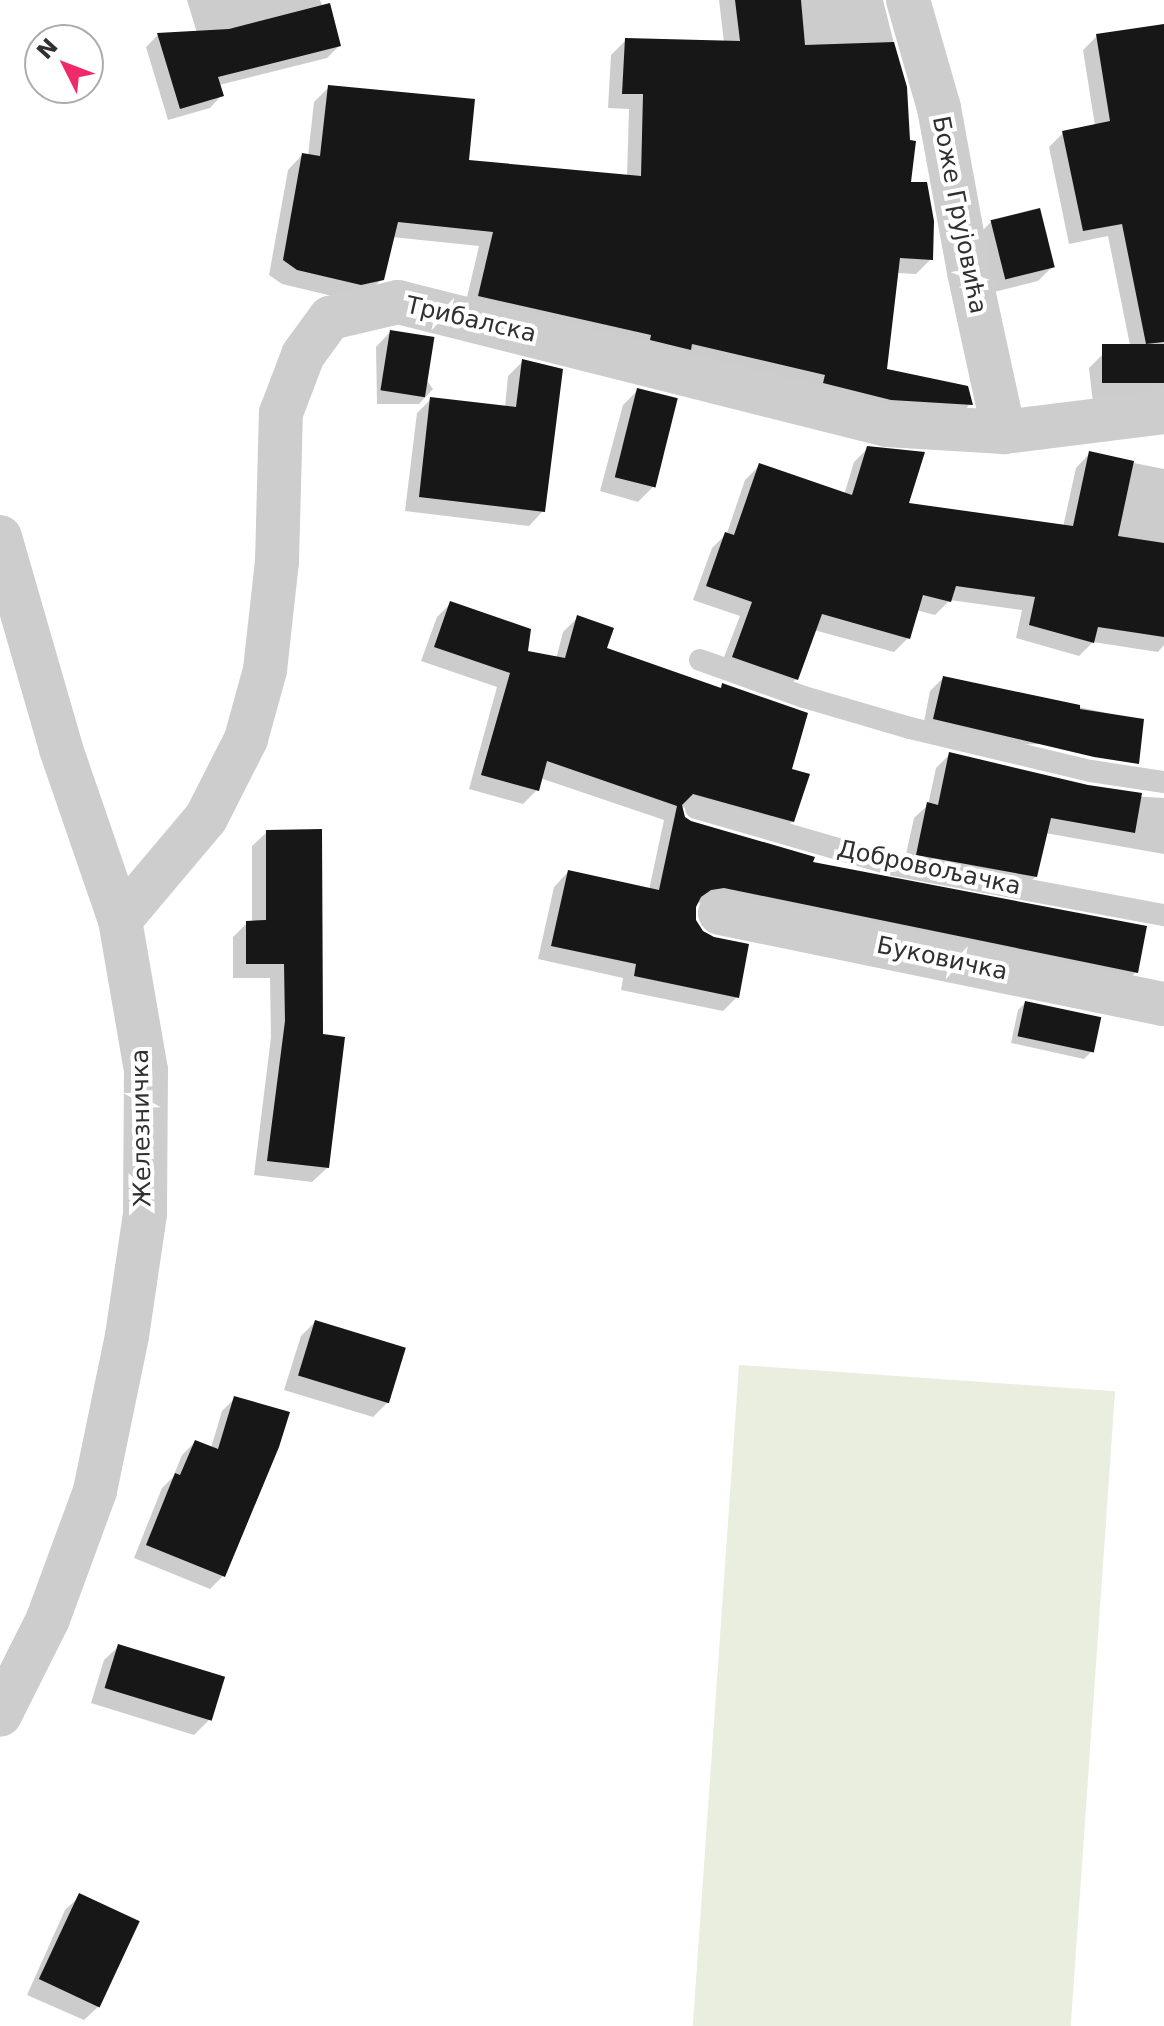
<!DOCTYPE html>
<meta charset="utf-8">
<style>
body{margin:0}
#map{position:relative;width:1164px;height:2026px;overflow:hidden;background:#fff;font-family:"DejaVu Sans",sans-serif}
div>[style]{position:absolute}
.green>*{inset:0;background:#eaeede;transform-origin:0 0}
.shadow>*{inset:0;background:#0003}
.building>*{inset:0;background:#171717;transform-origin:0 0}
.lane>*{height:22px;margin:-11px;padding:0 11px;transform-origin:11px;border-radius:11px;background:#cdcdcd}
.street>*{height:44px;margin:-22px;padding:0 22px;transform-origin:22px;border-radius:22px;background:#cdcdcd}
span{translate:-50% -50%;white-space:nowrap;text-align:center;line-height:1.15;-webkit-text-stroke:8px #fff;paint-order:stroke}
.street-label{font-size:24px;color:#303030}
.north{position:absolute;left:24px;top:24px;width:80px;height:80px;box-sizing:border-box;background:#fff;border:2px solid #acacac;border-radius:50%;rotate:312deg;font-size:22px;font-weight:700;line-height:32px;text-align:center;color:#303030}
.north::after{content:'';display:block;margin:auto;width:28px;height:36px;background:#f02a69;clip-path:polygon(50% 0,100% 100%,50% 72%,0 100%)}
</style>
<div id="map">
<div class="green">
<div style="left:739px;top:1365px;width:377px;height:663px;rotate:4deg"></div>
</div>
<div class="shadow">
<div style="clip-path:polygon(187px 0,320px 0,339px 46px,327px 58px,219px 85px,222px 95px,210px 108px,168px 120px,146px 47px,158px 35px,197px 33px)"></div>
<div style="clip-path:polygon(719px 0,883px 0,905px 87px,909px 183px,931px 259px,916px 274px,897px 273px,884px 371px,970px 404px,956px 419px,464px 310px,479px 246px,392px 237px,382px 279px,367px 294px,345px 299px,282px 284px,269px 275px,288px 170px,302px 155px,308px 156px,314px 102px,329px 87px,466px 161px,627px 177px,629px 109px,608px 108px,611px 55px,626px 40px,724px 43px)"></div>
<div style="clip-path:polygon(1164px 26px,1164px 394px,1093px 403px,1089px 368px,1103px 354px,1131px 350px,1108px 236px,1069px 244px,1049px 147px,1063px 133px,1095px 126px,1083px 50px,1097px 36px)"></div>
<div style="clip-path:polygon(991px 222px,1052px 267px,1038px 281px,990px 293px,976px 237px)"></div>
<div style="clip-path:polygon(390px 332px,433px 389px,419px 404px,377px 404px,376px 347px)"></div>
<div style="clip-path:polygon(523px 361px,543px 511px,529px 526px,405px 511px,417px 413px,431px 399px,505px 407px,508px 376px)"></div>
<div style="clip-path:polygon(638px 390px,653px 487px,638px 502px,600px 491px,623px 405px)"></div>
<div style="clip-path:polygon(868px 448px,907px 504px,1063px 527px,1076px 468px,1089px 454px,1164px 469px,1164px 645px,1158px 652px,1093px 642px,1079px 656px,1016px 638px,1022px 610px,950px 600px,935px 615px,916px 610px,908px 638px,894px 652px,814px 630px,796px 679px,782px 693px,719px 670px,740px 616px,693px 600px,712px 548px,727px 533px,745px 480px,759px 466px,844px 495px,854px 462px)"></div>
<div style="clip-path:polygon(451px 603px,526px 653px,556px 659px,563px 632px,577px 618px,605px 649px,719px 689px,723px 685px,790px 770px,793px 821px,778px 835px,682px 807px,685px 820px,1136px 972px,1122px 986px,709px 902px,696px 903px,694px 921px,737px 997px,723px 1011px,621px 990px,623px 978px,538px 959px,554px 887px,568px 872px,649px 890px,664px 820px,540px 778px,537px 790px,523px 804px,469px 789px,497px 687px,421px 661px,437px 617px)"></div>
<div style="clip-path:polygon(943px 678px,1121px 716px,1107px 743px,983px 745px,922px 732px,930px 691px)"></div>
<div style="clip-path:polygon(950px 754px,994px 788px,1164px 798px,1164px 854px,1045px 833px,1036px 876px,1022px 890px,903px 868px,914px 818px,928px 805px,936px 768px)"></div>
<div style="clip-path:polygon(267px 832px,321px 1036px,327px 1168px,312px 1182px,254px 1175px,271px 1037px,270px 978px,233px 978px,233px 937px,247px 923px,252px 923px,252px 846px)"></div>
<div style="clip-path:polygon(1025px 1003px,1091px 1052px,1084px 1059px,1011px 1043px,1018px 1010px)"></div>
<div style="clip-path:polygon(315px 1322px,387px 1403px,373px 1417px,284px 1390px,301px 1336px)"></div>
<div style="clip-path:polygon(235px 1398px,223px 1576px,210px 1589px,134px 1558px,162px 1488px,173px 1477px,182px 1455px,195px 1442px,211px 1448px,222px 1411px)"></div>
<div style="clip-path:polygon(119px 1646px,209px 1720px,194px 1735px,91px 1703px,104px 1660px)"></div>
<div style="clip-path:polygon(80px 1896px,99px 2006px,84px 2020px,27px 1995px,65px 1910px)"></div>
</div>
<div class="building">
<div style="clip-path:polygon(735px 0,801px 0,805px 45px,894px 42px,907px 87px,910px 140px,916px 141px,911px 182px,927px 182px,934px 221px,933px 260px,900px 258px,887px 369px,968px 386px,973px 405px,891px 400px,823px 383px,825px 375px,692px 344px,691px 350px,650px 340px,651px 335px,478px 296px,493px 232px,398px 222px,384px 280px,361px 285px,297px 270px,283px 260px,302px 153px,320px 156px,328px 85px,475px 99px,469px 160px,641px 176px,643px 94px,622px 94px,625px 38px,740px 41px)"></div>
<div style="clip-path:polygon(330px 3px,341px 46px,218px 77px,224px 96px,180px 109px,157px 33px,229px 29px)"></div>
<div style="clip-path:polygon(1164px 24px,1164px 342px,1146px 344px,1122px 224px,1083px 231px,1062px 131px,1110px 121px,1096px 34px)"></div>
<div style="left:1040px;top:208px;width:61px;height:51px;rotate:76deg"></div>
<div style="left:390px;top:330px;width:45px;height:61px;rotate:9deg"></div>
<div style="left:1164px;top:344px;width:39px;height:62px;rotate:90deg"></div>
<div style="clip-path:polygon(522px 359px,563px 369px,545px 512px,419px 497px,430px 397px,516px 407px)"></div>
<div style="left:637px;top:388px;width:42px;height:92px;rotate:14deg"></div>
<div style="clip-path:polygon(867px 446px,925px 452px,909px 503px,1073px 526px,1089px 451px,1134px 461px,1118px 536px,1164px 543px,1164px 637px,1098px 627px,1094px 643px,1029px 625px,1035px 597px,956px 586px,951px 602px,923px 595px,910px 639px,822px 614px,798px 680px,732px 657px,752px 602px,706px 586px,725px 532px,734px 535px,759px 463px,852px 495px)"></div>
<div style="clip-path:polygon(450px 601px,531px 629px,528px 651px,565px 658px,577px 615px,614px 628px,607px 648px,721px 688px,722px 683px,808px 713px,792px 769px,810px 774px,794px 822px,693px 794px,682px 805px,685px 817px,691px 821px,815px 857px,813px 862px,1147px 926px,1138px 973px,724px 888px,711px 890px,701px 897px,696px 907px,696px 920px,703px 931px,714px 937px,749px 944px,739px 998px,634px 976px,636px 964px,551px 946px,568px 870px,659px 890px,677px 806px,547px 761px,539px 791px,481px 775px,510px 673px,434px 647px)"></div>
<div style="clip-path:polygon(943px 676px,1080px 705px,1080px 709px,1144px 719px,1139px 764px,1094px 757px,933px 719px)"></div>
<div style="clip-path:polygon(949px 752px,1088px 785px,1142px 793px,1135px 833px,1051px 818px,1037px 877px,916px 855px,927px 802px,938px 805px)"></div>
<div style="clip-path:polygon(322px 829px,323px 1034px,345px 1037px,329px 1168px,267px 1161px,285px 1021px,284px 964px,246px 964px,246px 921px,266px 920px,266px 830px)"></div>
<div style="left:1025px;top:1001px;width:78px;height:36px;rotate:12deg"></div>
<div style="left:315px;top:1320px;width:95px;height:58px;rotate:17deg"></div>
<div style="clip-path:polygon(234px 1396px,290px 1412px,279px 1447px,225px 1577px,146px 1545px,175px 1473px,180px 1475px,195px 1440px,218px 1449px)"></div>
<div style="left:118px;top:1644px;width:112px;height:46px;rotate:17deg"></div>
<div style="left:79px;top:1893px;width:67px;height:95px;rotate:25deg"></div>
</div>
<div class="lane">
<div style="left:700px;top:660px;width:110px;rotate:19.6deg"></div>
<div style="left:804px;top:697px;width:110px;rotate:16.3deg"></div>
<div style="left:910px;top:728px;width:186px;rotate:13.4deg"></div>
<div style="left:1091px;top:771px;width:74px;rotate:8.6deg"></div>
<div style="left:696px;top:808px;width:205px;rotate:16.1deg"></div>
<div style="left:893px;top:865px;width:276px;rotate:10.5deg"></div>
</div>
<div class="street">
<div style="left:908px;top:0;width:112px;rotate:74deg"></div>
<div style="left:939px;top:108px;width:167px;rotate:79.6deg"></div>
<div style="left:969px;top:272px;width:164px;rotate:77.7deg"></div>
<div style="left:0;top:537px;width:221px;rotate:73.9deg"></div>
<div style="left:61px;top:749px;width:181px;rotate:71deg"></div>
<div style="left:120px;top:920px;width:152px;rotate:80.2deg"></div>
<div style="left:146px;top:1070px;width:144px;rotate:90.4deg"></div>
<div style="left:145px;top:1214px;width:123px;rotate:98.4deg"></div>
<div style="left:127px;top:1336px;width:158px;rotate:101.7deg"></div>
<div style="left:95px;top:1491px;width:136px;rotate:110.2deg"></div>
<div style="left:48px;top:1619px;width:107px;rotate:116.6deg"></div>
<div style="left:720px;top:913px;width:453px;rotate:11.6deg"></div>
<div style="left:120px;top:920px;width:133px;rotate:-49.9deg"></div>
<div style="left:206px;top:818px;width:89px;rotate:-63.1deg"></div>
<div style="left:246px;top:739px;width:72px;rotate:-74.6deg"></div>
<div style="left:265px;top:670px;width:109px;rotate:-83.7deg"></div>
<div style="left:277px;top:562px;width:149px;rotate:-88.5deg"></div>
<div style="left:281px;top:413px;width:62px;rotate:-69.2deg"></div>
<div style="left:303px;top:355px;width:46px;rotate:-53.9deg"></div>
<div style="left:330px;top:318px;width:70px;rotate:-13.2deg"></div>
<div style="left:398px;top:302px;width:504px;rotate:14.12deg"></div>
<div style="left:887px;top:425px;width:117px;rotate:3.4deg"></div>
<div style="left:1004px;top:432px;width:161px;rotate:-7.1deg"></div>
</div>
<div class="street-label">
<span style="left:959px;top:215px;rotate:79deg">Боже Грујовића</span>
<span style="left:471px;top:320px;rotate:13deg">Трибалска</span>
<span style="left:929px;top:868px;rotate:12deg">Добровољачка</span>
<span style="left:942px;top:959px;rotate:12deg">Буковичка</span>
<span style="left:142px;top:1128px;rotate:-91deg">Железничка</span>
</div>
<div class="north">N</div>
</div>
